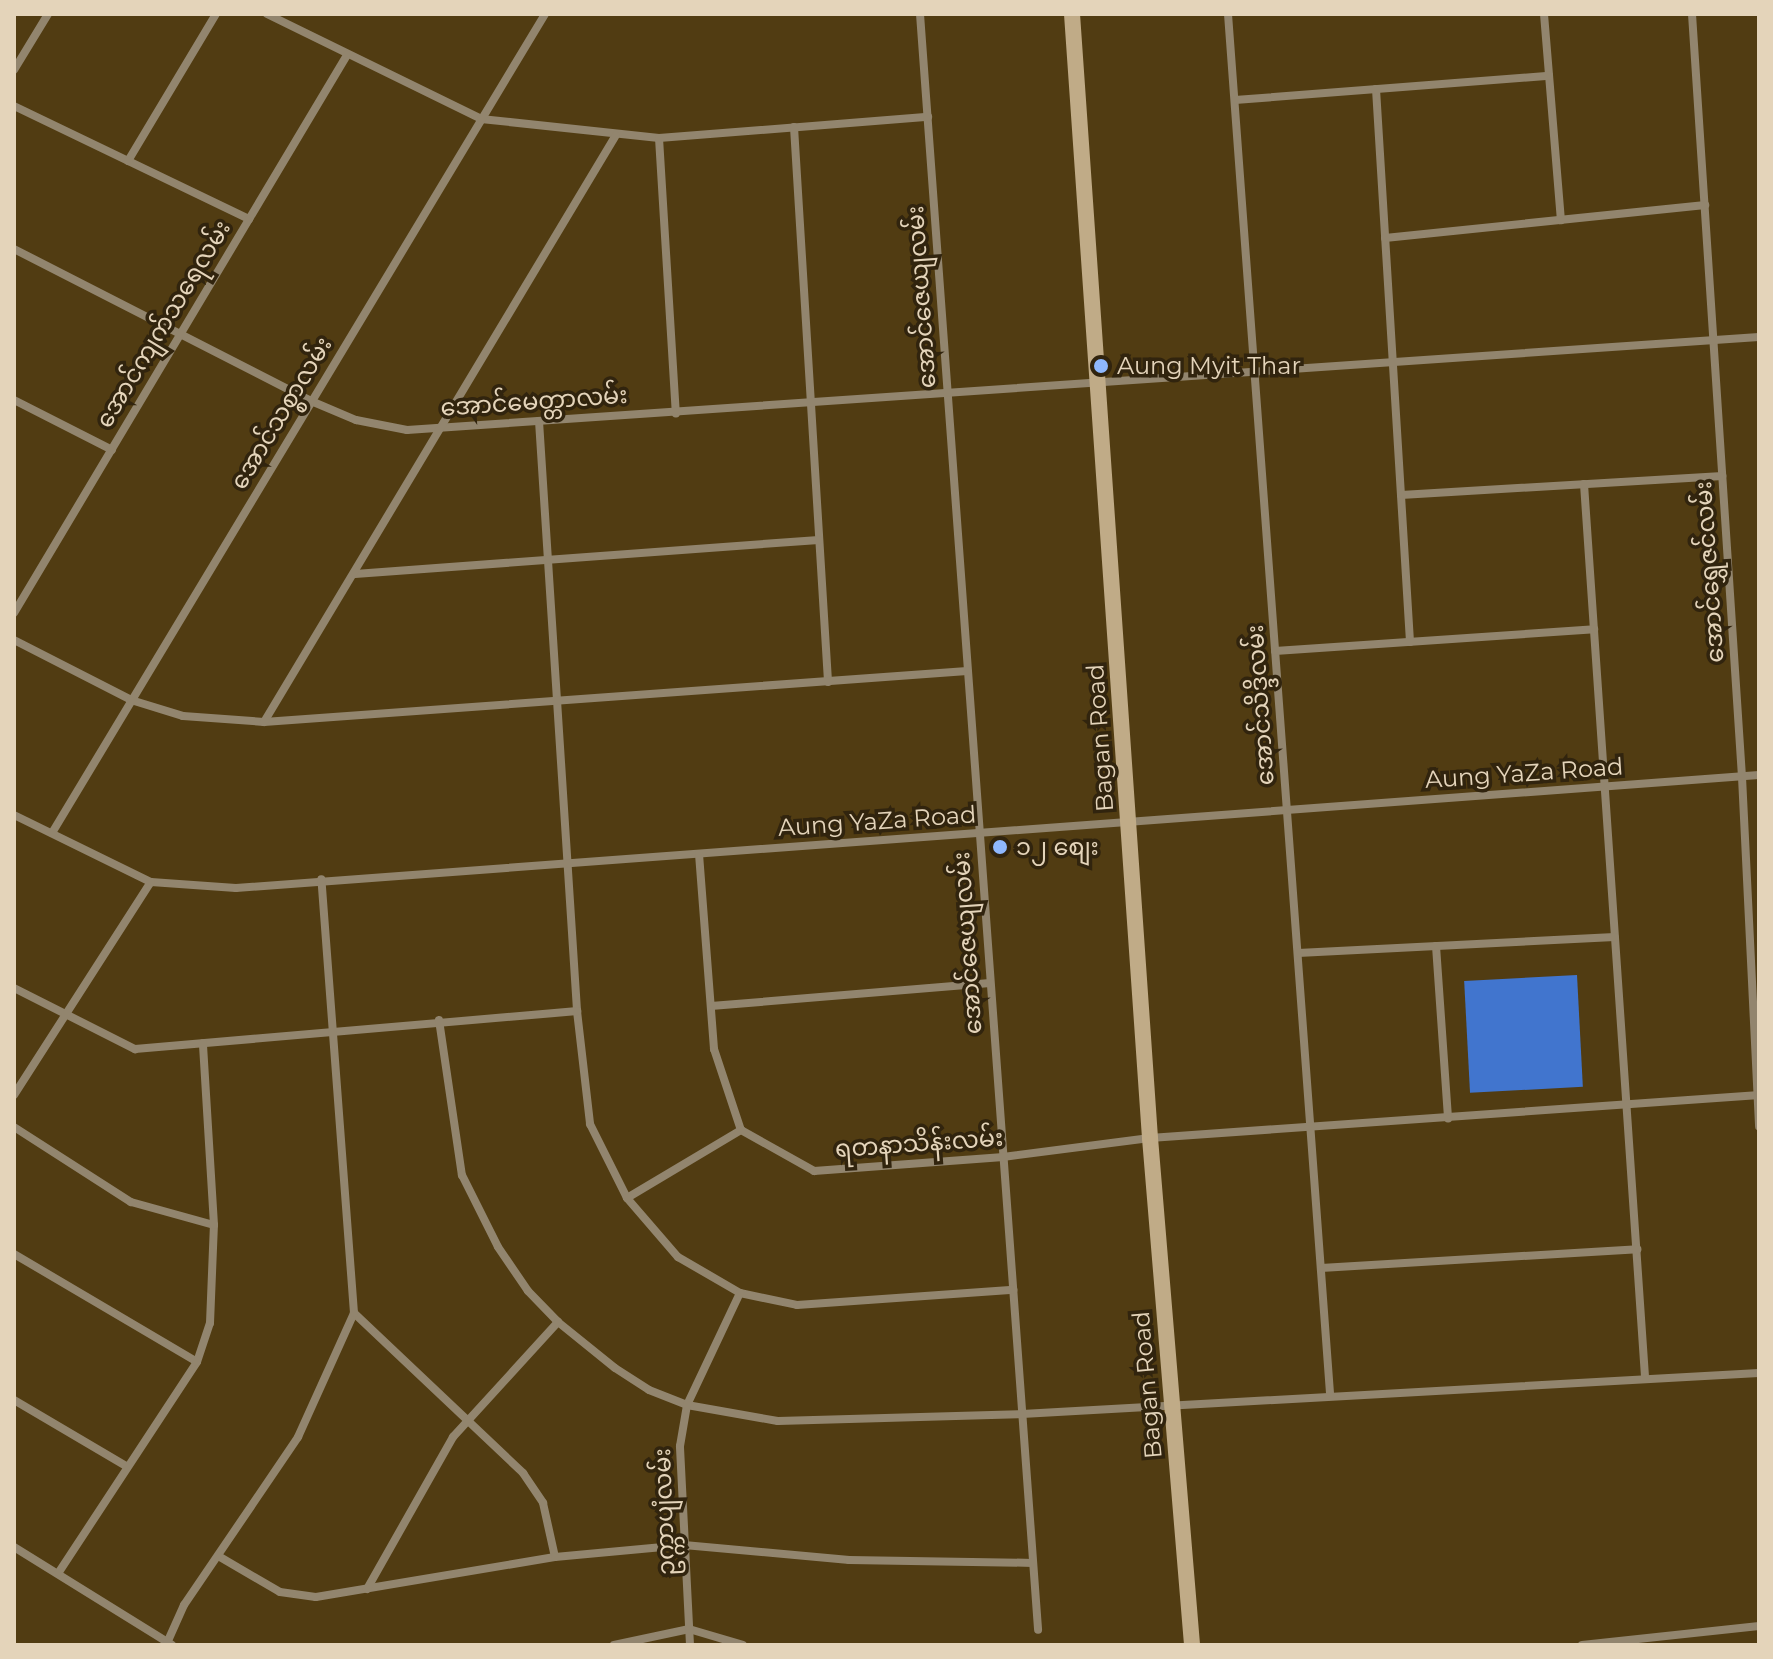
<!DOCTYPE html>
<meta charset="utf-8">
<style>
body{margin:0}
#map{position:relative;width:1773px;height:1659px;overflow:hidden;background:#513c12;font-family:Montserrat,"Noto Sans Myanmar",sans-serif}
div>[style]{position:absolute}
.water>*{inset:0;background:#4175ce;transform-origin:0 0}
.street>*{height:8px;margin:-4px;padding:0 4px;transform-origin:4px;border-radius:4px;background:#92856e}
.secondary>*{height:16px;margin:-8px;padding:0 8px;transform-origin:8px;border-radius:8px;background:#c0ab87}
.dots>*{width:22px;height:22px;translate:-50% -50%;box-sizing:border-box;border:4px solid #31240e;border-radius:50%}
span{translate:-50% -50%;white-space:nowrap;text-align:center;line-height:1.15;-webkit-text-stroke:7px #31240e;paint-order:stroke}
.street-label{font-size:24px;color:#e4d4ba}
.poi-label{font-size:24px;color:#e4d4ba}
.left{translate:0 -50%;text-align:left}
.frame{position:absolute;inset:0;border:16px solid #e4d4ba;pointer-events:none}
</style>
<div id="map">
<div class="water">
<div style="left:1577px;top:975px;width:112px;height:113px;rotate:87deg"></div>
</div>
<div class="street">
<div style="left:267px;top:14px;width:238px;rotate:26.1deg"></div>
<div style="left:481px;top:119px;width:179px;rotate:6.1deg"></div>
<div style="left:659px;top:138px;width:270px;rotate:-4.5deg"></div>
<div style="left:920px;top:14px;width:1620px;rotate:85.82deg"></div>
<div style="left:1228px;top:14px;width:1384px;rotate:85.77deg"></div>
<div style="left:1544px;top:14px;width:207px;rotate:85.3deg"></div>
<div style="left:1692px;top:14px;width:765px;rotate:86.25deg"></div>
<div style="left:1742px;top:777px;width:350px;rotate:87.2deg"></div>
<div style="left:14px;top:70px;width:66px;rotate:-58.7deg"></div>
<div style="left:1376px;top:89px;width:554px;rotate:86.48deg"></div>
<div style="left:1235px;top:100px;width:315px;rotate:-4.4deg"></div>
<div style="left:14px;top:106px;width:261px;rotate:25.7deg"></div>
<div style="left:794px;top:127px;width:556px;rotate:86.49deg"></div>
<div style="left:659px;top:138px;width:276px;rotate:86.5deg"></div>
<div style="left:128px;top:161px;width:171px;rotate:-59.1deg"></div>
<div style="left:1385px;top:238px;width:322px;rotate:-5.9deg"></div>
<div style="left:14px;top:249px;width:334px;rotate:27.1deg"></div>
<div style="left:311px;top:401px;width:49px;rotate:22.9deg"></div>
<div style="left:356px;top:420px;width:52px;rotate:11.1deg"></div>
<div style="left:407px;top:430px;width:1355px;rotate:-3.94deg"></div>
<div style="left:14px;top:400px;width:110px;rotate:27deg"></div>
<div style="left:539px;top:421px;width:591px;rotate:86.31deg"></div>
<div style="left:577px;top:1011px;width:114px;rotate:83.4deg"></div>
<div style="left:590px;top:1124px;width:83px;rotate:63.4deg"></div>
<div style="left:627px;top:1198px;width:78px;rotate:49.2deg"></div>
<div style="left:678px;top:1257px;width:72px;rotate:30.1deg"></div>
<div style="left:740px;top:1293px;width:58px;rotate:11.9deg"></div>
<div style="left:797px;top:1305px;width:217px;rotate:-4deg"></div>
<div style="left:1584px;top:484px;width:894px;rotate:86.09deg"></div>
<div style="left:1401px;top:495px;width:322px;rotate:-3.4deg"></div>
<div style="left:355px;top:574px;width:465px;rotate:-4.2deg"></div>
<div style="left:14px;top:613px;width:650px;rotate:-59.17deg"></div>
<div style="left:14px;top:640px;width:131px;rotate:27.1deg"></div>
<div style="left:131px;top:700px;width:54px;rotate:17.1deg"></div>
<div style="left:183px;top:716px;width:81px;rotate:4.2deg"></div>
<div style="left:264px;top:722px;width:705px;rotate:-4.15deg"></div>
<div style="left:1275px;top:651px;width:320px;rotate:-3.9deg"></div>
<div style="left:264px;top:722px;width:684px;rotate:-59.05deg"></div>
<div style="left:14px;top:815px;width:153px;rotate:26.1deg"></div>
<div style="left:151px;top:882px;width:85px;rotate:4deg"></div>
<div style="left:236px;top:888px;width:1527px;rotate:-4.24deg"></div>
<div style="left:52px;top:833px;width:956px;rotate:-58.95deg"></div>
<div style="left:699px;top:854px;width:196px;rotate:85.6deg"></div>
<div style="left:714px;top:1049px;width:85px;rotate:71.6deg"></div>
<div style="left:741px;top:1130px;width:84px;rotate:29.3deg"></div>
<div style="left:814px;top:1171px;width:190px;rotate:-4.2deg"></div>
<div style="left:1003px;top:1157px;width:148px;rotate:-7.4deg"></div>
<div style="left:1150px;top:1138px;width:611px;rotate:-4.04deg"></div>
<div style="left:1436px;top:946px;width:173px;rotate:86deg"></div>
<div style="left:1298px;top:953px;width:317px;rotate:-2.9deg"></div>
<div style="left:14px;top:988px;width:136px;rotate:26.8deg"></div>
<div style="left:135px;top:1049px;width:444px;rotate:-4.9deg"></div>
<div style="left:711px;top:1006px;width:280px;rotate:-4.7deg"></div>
<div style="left:439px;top:1020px;width:157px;rotate:81.6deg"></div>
<div style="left:462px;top:1175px;width:80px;rotate:63.4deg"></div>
<div style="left:498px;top:1247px;width:53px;rotate:55.7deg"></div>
<div style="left:528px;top:1291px;width:43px;rotate:45.9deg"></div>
<div style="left:558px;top:1322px;width:73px;rotate:38.9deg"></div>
<div style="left:615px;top:1368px;width:40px;rotate:32.9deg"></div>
<div style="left:649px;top:1390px;width:41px;rotate:21.5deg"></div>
<div style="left:687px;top:1405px;width:92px;rotate:10deg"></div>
<div style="left:778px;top:1421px;width:244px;rotate:-1.6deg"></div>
<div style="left:1022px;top:1414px;width:738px;rotate:-3.18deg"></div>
<div style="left:14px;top:1095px;width:253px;rotate:-57.3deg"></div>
<div style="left:14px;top:1127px;width:139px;rotate:32.7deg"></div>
<div style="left:131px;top:1202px;width:86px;rotate:15.5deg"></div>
<div style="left:627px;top:1198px;width:133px;rotate:-30.8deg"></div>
<div style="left:14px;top:1254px;width:212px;rotate:30.5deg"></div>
<div style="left:1321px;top:1268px;width:317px;rotate:-3.4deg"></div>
<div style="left:354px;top:1313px;width:233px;rotate:43.4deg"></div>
<div style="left:523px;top:1473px;width:36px;rotate:56deg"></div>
<div style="left:543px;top:1503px;width:55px;rotate:77.5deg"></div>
<div style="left:14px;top:1400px;width:130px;rotate:30.5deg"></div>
<div style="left:14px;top:1547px;width:186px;rotate:31.8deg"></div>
<div style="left:220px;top:1557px;width:69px;rotate:30.3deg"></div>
<div style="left:280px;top:1592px;width:36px;rotate:8deg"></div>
<div style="left:316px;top:1597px;width:242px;rotate:-9.5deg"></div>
<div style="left:555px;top:1557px;width:130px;rotate:-5.3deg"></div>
<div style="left:684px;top:1545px;width:166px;rotate:5.2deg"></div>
<div style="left:849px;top:1560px;width:184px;rotate:0.9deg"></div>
<div style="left:59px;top:1572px;width:251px;rotate:-56.7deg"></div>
<div style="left:197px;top:1362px;width:41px;rotate:-71.6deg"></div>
<div style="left:210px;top:1323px;width:98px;rotate:-87.7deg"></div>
<div style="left:214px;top:1225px;width:182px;rotate:-93.5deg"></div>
<div style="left:367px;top:1589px;width:175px;rotate:-60.5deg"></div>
<div style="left:453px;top:1437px;width:156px;rotate:-47.6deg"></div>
<div style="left:167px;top:1643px;width:42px;rotate:-65.9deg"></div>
<div style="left:184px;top:1605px;width:203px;rotate:-55.8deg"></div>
<div style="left:298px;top:1437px;width:136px;rotate:-65.7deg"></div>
<div style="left:354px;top:1313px;width:435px;rotate:-94.3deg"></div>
<div style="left:614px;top:1645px;width:77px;rotate:-12deg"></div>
<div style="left:689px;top:1629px;width:56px;rotate:16.5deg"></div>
<div style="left:690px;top:1645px;width:199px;rotate:-92.9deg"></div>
<div style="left:680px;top:1446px;width:42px;rotate:-80.3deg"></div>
<div style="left:687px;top:1405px;width:124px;rotate:-64.7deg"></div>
<div style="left:1582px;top:1645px;width:178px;rotate:-6.1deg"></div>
</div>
<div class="secondary">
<div style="left:1072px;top:14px;width:1127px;rotate:86.03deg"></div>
<div style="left:1150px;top:1138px;width:509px;rotate:85.26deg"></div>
</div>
<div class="dots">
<div style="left:1101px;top:366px;background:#8fb8fd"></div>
<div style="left:1000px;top:847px;background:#8fb8fd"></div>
</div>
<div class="street-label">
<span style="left:921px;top:297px;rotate:-94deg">အောင်ဇေယျလမ်း</span>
<span style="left:163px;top:324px;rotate:-59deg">အောင်ကျက်သရေလမ်း</span>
<span style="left:534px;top:401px;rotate:-4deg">အောင်မေတ္တာလမ်း</span>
<span style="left:281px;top:413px;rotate:-59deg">အောင်သစ္စာလမ်း</span>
<span style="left:1709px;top:572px;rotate:-94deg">အောင်ရွှေဇင်လမ်း</span>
<span style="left:1260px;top:705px;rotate:-94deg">အောင်သိဒ္ဒိလမ်း</span>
<span style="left:1100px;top:738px;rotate:-94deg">Bagan Road</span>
<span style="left:1524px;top:773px;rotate:-4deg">Aung YaZa Road</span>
<span style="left:877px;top:821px;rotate:-4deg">Aung YaZa Road</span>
<span style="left:967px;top:943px;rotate:-94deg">အောင်ဇေယျလမ်း</span>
<span style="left:919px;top:1143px;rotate:-4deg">ရတနာသိန်းလမ်း</span>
<span style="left:1147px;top:1385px;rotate:-95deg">Bagan Road</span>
<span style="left:664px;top:1512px;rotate:-92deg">ဥက္ကာပျံလမ်း</span>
</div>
<div class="poi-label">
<span class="left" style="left:1117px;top:366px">Aung Myit Thar</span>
<span class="left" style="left:1016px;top:847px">၁၂ စျေး</span>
</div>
<div class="frame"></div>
</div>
